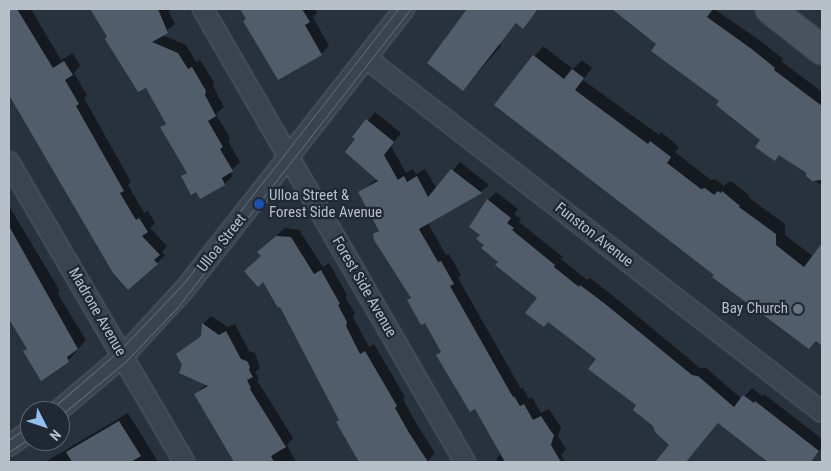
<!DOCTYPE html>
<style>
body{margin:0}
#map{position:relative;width:831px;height:471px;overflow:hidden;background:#27323d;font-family:"Roboto Condensed",sans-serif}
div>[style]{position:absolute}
.shadow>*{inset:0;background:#0007}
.building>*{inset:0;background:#525d6b}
.roads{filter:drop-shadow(0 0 1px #59626b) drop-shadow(0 0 1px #59626b)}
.street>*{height:20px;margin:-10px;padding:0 10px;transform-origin:10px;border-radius:10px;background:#3b444e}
.secondary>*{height:28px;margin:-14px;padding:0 14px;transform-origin:14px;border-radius:14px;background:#495360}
.tram>*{height:1px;margin:-0.5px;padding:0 0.5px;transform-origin:0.5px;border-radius:0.5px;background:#5f6a76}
.dots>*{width:14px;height:14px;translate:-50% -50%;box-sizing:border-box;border:2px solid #202933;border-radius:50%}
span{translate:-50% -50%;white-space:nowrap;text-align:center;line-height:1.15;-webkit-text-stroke:4.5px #202933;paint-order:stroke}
.poi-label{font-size:15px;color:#b7bfc8}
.left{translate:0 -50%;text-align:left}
.right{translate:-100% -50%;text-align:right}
.street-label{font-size:15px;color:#b7bfc8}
.frame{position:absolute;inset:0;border:10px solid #b7bfc8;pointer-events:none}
.north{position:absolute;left:20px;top:401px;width:50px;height:50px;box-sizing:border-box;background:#202933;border:1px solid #5c656f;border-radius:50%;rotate:131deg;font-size:14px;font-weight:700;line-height:20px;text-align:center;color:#b7bfc8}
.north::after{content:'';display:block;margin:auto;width:18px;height:22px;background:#95bef0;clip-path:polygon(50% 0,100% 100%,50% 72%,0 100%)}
</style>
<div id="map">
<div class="shadow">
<div style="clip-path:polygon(9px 9px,31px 9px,61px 60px,73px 53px,80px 66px,74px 73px,87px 95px,84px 98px,131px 182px,128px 185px,144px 213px,148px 211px,155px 223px,150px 228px,167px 246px,162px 252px,165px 255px,157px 263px,114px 273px,9px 93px)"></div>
<div style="clip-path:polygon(90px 9px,170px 9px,169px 13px,175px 24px,162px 35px,186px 45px,196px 62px,200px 60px,214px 82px,213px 86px,224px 107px,216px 114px,230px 138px,228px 141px,240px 162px,230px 172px,233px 176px,224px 184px,201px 197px,197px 190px,182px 177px,187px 172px,162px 127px,167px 122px,146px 86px,139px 91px)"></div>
<div style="clip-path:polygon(242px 9px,315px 9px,317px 13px,313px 17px,329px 46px,321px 54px,247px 18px)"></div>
<div style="clip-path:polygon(468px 9px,539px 9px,523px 27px,517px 22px,499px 44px,501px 46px,463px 90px,447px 36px)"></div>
<div style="clip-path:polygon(614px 9px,714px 9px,762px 42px,783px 59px,781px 61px,822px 92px,822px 186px,780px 154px,775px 160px,762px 140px,720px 101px,658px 44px)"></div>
<div style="clip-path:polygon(543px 46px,573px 69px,582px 60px,592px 68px,583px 80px,659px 135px,661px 132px,679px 147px,675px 152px,711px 180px,715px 179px,724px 186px,728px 182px,732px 182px,749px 195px,748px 197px,785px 224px,785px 235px,814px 257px,822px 246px,822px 345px,715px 275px,496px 105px)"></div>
<div style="clip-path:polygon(375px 112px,401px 133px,391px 146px,406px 173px,413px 169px,416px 174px,425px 169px,437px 189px,460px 162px,489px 185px,481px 192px,428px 223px,446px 255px,449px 254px,461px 275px,458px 278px,521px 389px,523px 388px,529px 399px,532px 397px,541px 413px,549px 409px,561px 427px,558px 436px,566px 449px,561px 455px,565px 462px,499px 462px,496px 459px,501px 454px,475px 407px,437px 355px,442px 350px,426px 321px,408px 300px,412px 297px,374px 235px,380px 229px,359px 193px,377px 179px,354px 137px)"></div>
<div style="clip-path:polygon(496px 192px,518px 209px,514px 214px,521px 219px,519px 222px,563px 257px,561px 259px,587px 280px,590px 278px,612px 295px,700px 368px,706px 368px,742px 399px,752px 388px,762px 396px,764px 394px,822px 439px,822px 448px,811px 462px,769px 462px,719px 422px,686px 462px,657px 462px,671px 445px,598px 359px,538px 298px,500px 262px,485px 245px,481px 235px,488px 200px)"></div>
<div style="clip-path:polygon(9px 206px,60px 291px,58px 294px,86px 340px,68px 361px,24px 352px,28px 348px,9px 317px)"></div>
<div style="clip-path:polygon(285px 228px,299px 230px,323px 267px,329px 263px,347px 295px,345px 297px,355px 313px,353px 317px,369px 347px,374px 344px,405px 397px,403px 399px,416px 423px,435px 453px,427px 462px,361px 462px,337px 422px,340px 420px,262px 256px,267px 244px)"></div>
<div style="clip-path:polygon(211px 316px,228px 327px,235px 324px,249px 351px,255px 353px,260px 368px,255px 372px,259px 379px,257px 380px,293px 438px,287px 445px,296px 462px,235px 462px,196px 394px,207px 384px,183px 365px,177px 354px,203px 334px,203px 324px)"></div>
<div style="clip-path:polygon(128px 413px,158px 462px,45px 462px)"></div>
</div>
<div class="building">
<div style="clip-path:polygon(9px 9px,17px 9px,53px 68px,64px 61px,73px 75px,65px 80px,79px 104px,76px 106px,124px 191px,120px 193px,136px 220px,139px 218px,148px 232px,142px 236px,160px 255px,154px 260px,158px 264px,128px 290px,113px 273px,9px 95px)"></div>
<div style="clip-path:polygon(90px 9px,158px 9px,168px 33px,152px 42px,178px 53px,188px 69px,192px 67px,206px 91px,205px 95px,216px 116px,208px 121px,223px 147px,220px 149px,233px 171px,222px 178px,225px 185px,200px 199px,196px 192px,191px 195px,181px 176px,187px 173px,160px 127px,166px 124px,146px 88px,138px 92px,105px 39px,107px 37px)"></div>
<div style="clip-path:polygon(240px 9px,302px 9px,310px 22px,305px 25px,322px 55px,278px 80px,243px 21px,246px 19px)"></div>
<div style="clip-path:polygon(467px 9px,538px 9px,523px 29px,516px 23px,463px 91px,427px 63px)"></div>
<div style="clip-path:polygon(612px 9px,713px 9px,707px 17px,753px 50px,775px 68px,774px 70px,822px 106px,822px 180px,812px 181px,806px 176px,806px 173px,779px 155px,775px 161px,755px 147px,760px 140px,716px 105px,719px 101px,651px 51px,656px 44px)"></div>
<div style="clip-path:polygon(533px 55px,564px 79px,572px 69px,584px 78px,575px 90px,648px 144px,650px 141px,671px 157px,667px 163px,701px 189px,705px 188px,714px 195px,718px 191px,721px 193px,722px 191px,740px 206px,739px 207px,776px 234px,776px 245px,804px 267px,822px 243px,822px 346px,816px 341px,809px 349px,712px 277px,714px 275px,494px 105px)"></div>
<div style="clip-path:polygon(366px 119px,394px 142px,384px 155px,398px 180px,404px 176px,407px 182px,417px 176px,428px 197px,451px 169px,482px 193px,419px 229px,438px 262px,441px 261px,454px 284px,450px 286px,513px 397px,514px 396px,520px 406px,524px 404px,533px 420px,541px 416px,550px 430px,554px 435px,551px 445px,561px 462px,505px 462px,475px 409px,470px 412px,436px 355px,441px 352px,425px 323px,421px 325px,407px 300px,411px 298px,374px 240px,373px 234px,379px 231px,358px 192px,378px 181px,345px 152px,355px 139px,352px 137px)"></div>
<div style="clip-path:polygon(487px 199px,511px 218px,507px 223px,514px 228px,512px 230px,555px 265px,554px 267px,579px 287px,580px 285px,604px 303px,692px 375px,698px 376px,734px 407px,743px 395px,754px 403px,755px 401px,819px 451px,811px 462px,768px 462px,718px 423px,686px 462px,655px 462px,669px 445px,655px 432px,653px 426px,633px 410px,636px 405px,588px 369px,596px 359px,548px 322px,544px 327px,525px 313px,537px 298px,495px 265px,498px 262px,481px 248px,484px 245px,476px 239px,480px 235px,469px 227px)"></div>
<div style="clip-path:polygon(9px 226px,78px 349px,67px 357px,69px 362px,41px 381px,23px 351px,27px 349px,9px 319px)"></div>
<div style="clip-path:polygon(276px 236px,291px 237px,314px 274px,321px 270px,340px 304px,338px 305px,347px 322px,346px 326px,360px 354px,365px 351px,397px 406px,395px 408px,408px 431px,428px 462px,359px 462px,336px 422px,339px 420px,280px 307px,278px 308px,263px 282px,258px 287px,244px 271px,261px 256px,257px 252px)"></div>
<div style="clip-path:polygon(202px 323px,219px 335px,226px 331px,241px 359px,247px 361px,250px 367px,249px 370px,253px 377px,247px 380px,251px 388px,250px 389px,286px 447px,271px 456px,274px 462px,234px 462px,194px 394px,208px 386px,179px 373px,182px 365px,176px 354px,201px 336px)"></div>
<div style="clip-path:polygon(119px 421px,141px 456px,131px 462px,72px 462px,66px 452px)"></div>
</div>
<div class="roads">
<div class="street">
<div style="left:203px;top:9px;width:523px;rotate:59.96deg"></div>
<div style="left:366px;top:58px;width:577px;rotate:37.82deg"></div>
<div style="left:9px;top:162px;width:347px;rotate:59.7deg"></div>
<div style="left:58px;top:411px;width:85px;rotate:-40.2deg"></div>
<div style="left:123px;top:356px;width:90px;rotate:-47.3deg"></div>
<div style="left:184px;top:290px;width:357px;rotate:-51.9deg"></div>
<div style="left:9px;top:446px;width:26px;rotate:-36deg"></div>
</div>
<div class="secondary">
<div style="left:770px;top:9px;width:66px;rotate:38.3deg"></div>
</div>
</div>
<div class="tram">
<div style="left:49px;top:411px;width:94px;rotate:-40.7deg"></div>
<div style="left:120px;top:350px;width:91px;rotate:-46.3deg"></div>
<div style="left:183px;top:284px;width:349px;rotate:-52deg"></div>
<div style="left:60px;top:416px;width:85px;rotate:-39.7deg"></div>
<div style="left:125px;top:362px;width:74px;rotate:-46.1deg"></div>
<div style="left:176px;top:309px;width:380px;rotate:-52deg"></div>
<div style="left:9px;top:440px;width:26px;rotate:-36deg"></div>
<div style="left:9px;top:452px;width:25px;rotate:-34deg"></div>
</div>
<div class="dots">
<div style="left:259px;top:204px;background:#1a4fb4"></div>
<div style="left:798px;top:309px;background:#6b7280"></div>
</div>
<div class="poi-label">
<span class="left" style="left:269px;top:204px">Ulloa Street &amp;<br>Forest Side Avenue</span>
<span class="right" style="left:788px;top:309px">Bay Church</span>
</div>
<div class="street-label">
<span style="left:594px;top:235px;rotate:38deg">Funston Avenue</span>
<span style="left:222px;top:243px;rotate:-52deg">Ulloa Street</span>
<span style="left:364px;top:287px;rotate:60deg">Forest Side Avenue</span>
<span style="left:97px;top:312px;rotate:60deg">Madrone Avenue</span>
</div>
<div class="frame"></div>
<div class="north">N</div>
</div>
